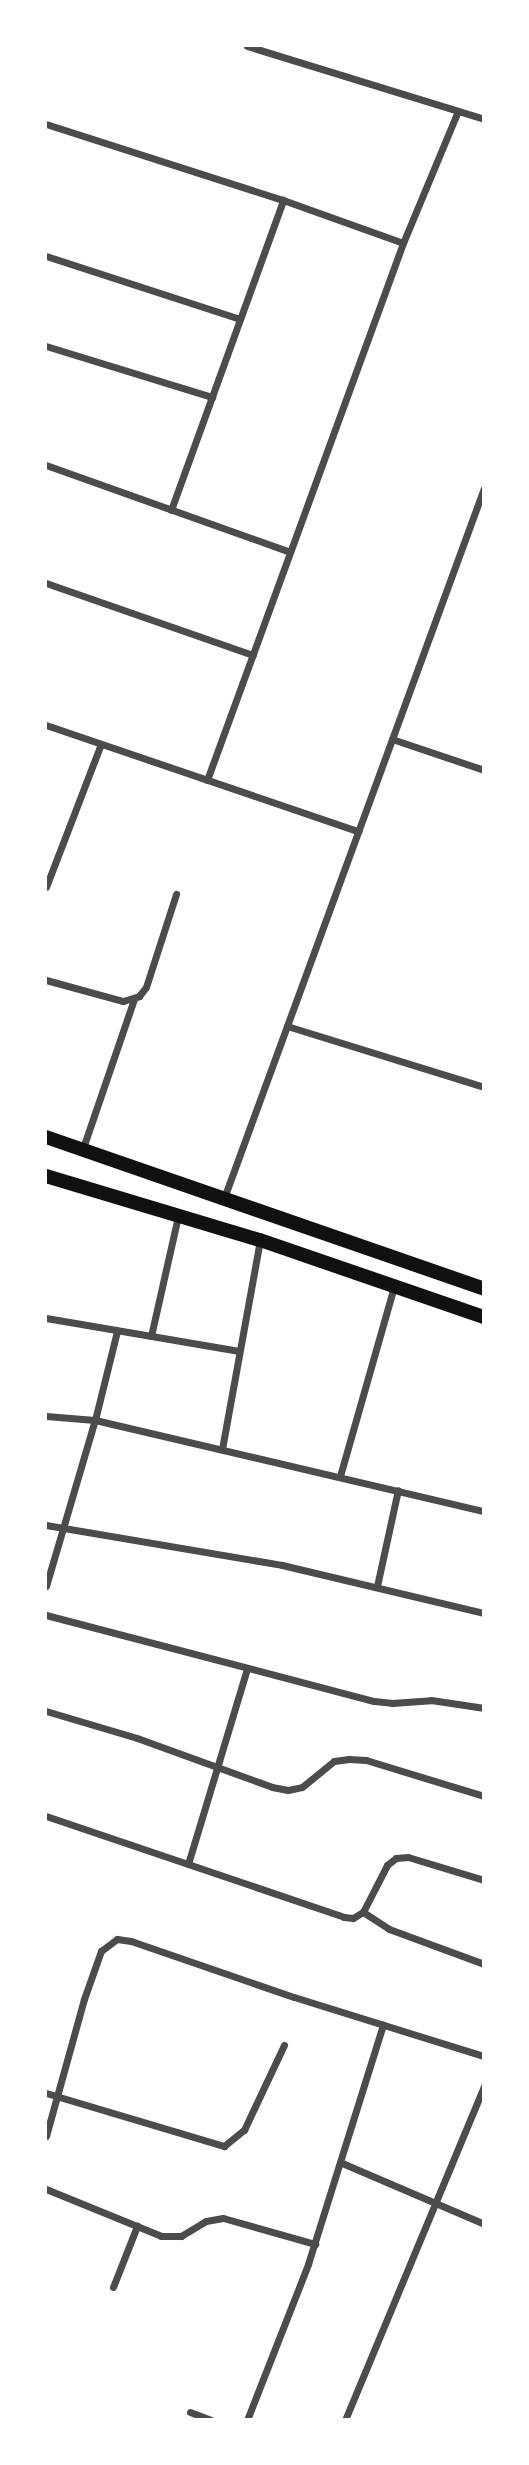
<!DOCTYPE html>
<style>
body{margin:0}
#map{position:relative;width:529px;height:2465px;overflow:hidden;background:#fff;font-family:Raleway,sans-serif}
div>[style]{position:absolute}
.minor>*{height:7px;margin:-3.5px;padding:0 3.5px;transform-origin:3.5px;border-radius:3.5px;background:#4c4c4c}
.secondary>*{height:14px;margin:-7px;padding:0 7px;transform-origin:7px;border-radius:7px;background:#111}
span{translate:-50% -50%;white-space:nowrap;text-align:center;line-height:1.15;-webkit-text-stroke:5px #fff;paint-order:stroke}
.frame{position:absolute;inset:0;border:47px solid #fff;pointer-events:none}
</style>
<div id="map">
<div class="minor">
<div style="left:247px;top:46px;width:248px;rotate:17.1deg"></div>
<div style="left:46px;top:124px;width:249px;rotate:17.8deg"></div>
<div style="left:283px;top:200px;width:127px;rotate:19.7deg"></div>
<div style="left:46px;top:256px;width:204px;rotate:18deg"></div>
<div style="left:46px;top:346px;width:174px;rotate:17.1deg"></div>
<div style="left:46px;top:465px;width:259px;rotate:19.6deg"></div>
<div style="left:171px;top:510px;width:330px;rotate:-70.1deg"></div>
<div style="left:46px;top:583px;width:219px;rotate:19.2deg"></div>
<div style="left:46px;top:725px;width:330px;rotate:18.8deg"></div>
<div style="left:392px;top:739px;width:97px;rotate:18.6deg"></div>
<div style="left:207px;top:780px;width:572px;rotate:-69.95deg"></div>
<div style="left:403px;top:243px;width:143px;rotate:-67.4deg"></div>
<div style="left:46px;top:887px;width:153px;rotate:-69deg"></div>
<div style="left:46px;top:980px;width:80px;rotate:15.3deg"></div>
<div style="left:123px;top:1001px;width:17px;rotate:-17deg"></div>
<div style="left:139px;top:996px;width:11px;rotate:-52deg"></div>
<div style="left:146px;top:987px;width:98px;rotate:-72.1deg"></div>
<div style="left:287px;top:1026px;width:206px;rotate:17.2deg"></div>
<div style="left:83px;top:1148px;width:157px;rotate:-71.1deg"></div>
<div style="left:224px;top:1198px;width:756px;rotate:-69.89deg"></div>
<div style="left:46px;top:1318px;width:196px;rotate:9.7deg"></div>
<div style="left:151px;top:1336px;width:123px;rotate:-77.3deg"></div>
<div style="left:46px;top:1416px;width:49px;rotate:4.7deg"></div>
<div style="left:95px;top:1420px;width:400px;rotate:13.2deg"></div>
<div style="left:222px;top:1449px;width:212px;rotate:-79.7deg"></div>
<div style="left:340px;top:1476px;width:197px;rotate:-74.1deg"></div>
<div style="left:46px;top:1525px;width:239px;rotate:9.6deg"></div>
<div style="left:282px;top:1565px;width:208px;rotate:13.4deg"></div>
<div style="left:46px;top:1586px;width:173px;rotate:-73.6deg"></div>
<div style="left:95px;top:1420px;width:92px;rotate:-76.1deg"></div>
<div style="left:377px;top:1586px;width:98px;rotate:-77.7deg"></div>
<div style="left:46px;top:1615px;width:339px;rotate:14.7deg"></div>
<div style="left:374px;top:1701px;width:18px;rotate:6deg"></div>
<div style="left:392px;top:1703px;width:39px;rotate:-4deg"></div>
<div style="left:431px;top:1700px;width:54px;rotate:8.6deg"></div>
<div style="left:46px;top:1711px;width:95px;rotate:16.5deg"></div>
<div style="left:137px;top:1738px;width:144px;rotate:19.9deg"></div>
<div style="left:272px;top:1787px;width:16px;rotate:11deg"></div>
<div style="left:288px;top:1790px;width:14px;rotate:-12deg"></div>
<div style="left:302px;top:1787px;width:41px;rotate:-39.1deg"></div>
<div style="left:334px;top:1761px;width:15px;rotate:-8deg"></div>
<div style="left:349px;top:1759px;width:17px;rotate:3deg"></div>
<div style="left:366px;top:1760px;width:123px;rotate:17deg"></div>
<div style="left:46px;top:1816px;width:315px;rotate:18.7deg"></div>
<div style="left:344px;top:1917px;width:9px;rotate:6deg"></div>
<div style="left:353px;top:1918px;width:12px;rotate:-31deg"></div>
<div style="left:363px;top:1912px;width:53px;rotate:-62.9deg"></div>
<div style="left:387px;top:1865px;width:11px;rotate:-38deg"></div>
<div style="left:396px;top:1858px;width:12px;rotate:-5deg"></div>
<div style="left:408px;top:1857px;width:79px;rotate:16.8deg"></div>
<div style="left:188px;top:1864px;width:204px;rotate:-73.2deg"></div>
<div style="left:363px;top:1912px;width:31px;rotate:33deg"></div>
<div style="left:389px;top:1929px;width:101px;rotate:20.2deg"></div>
<div style="left:46px;top:2093px;width:186px;rotate:16.6deg"></div>
<div style="left:224px;top:2146px;width:26px;rotate:-39deg"></div>
<div style="left:244px;top:2130px;width:94px;rotate:-64.8deg"></div>
<div style="left:46px;top:2136px;width:142px;rotate:-74.5deg"></div>
<div style="left:84px;top:1999px;width:51px;rotate:-70.5deg"></div>
<div style="left:101px;top:1951px;width:20px;rotate:-37deg"></div>
<div style="left:117px;top:1939px;width:14px;rotate:8deg"></div>
<div style="left:131px;top:1941px;width:172px;rotate:19deg"></div>
<div style="left:294px;top:1997px;width:199px;rotate:17.3deg"></div>
<div style="left:342px;top:2163px;width:155px;rotate:23.2deg"></div>
<div style="left:46px;top:2189px;width:124px;rotate:22.2deg"></div>
<div style="left:161px;top:2236px;width:20px"></div>
<div style="left:181px;top:2236px;width:29px;rotate:-31deg"></div>
<div style="left:206px;top:2221px;width:17px;rotate:-10deg"></div>
<div style="left:223px;top:2218px;width:96px;rotate:15.8deg"></div>
<div style="left:113px;top:2287px;width:66px;rotate:-68.5deg"></div>
<div style="left:190px;top:2412px;width:22px;rotate:21deg"></div>
<div style="left:247px;top:2420px;width:168px;rotate:-68.6deg"></div>
<div style="left:308px;top:2264px;width:251px;rotate:-72.6deg"></div>
<div style="left:345px;top:2420px;width:362px;rotate:-67.4deg"></div>
</div>
<div class="secondary">
<div style="left:46px;top:1137px;width:464px;rotate:19.1deg"></div>
<div style="left:46px;top:1176px;width:223px;rotate:16.7deg"></div>
<div style="left:260px;top:1240px;width:237px;rotate:19deg"></div>
</div>
<div class="frame"></div>
</div>
